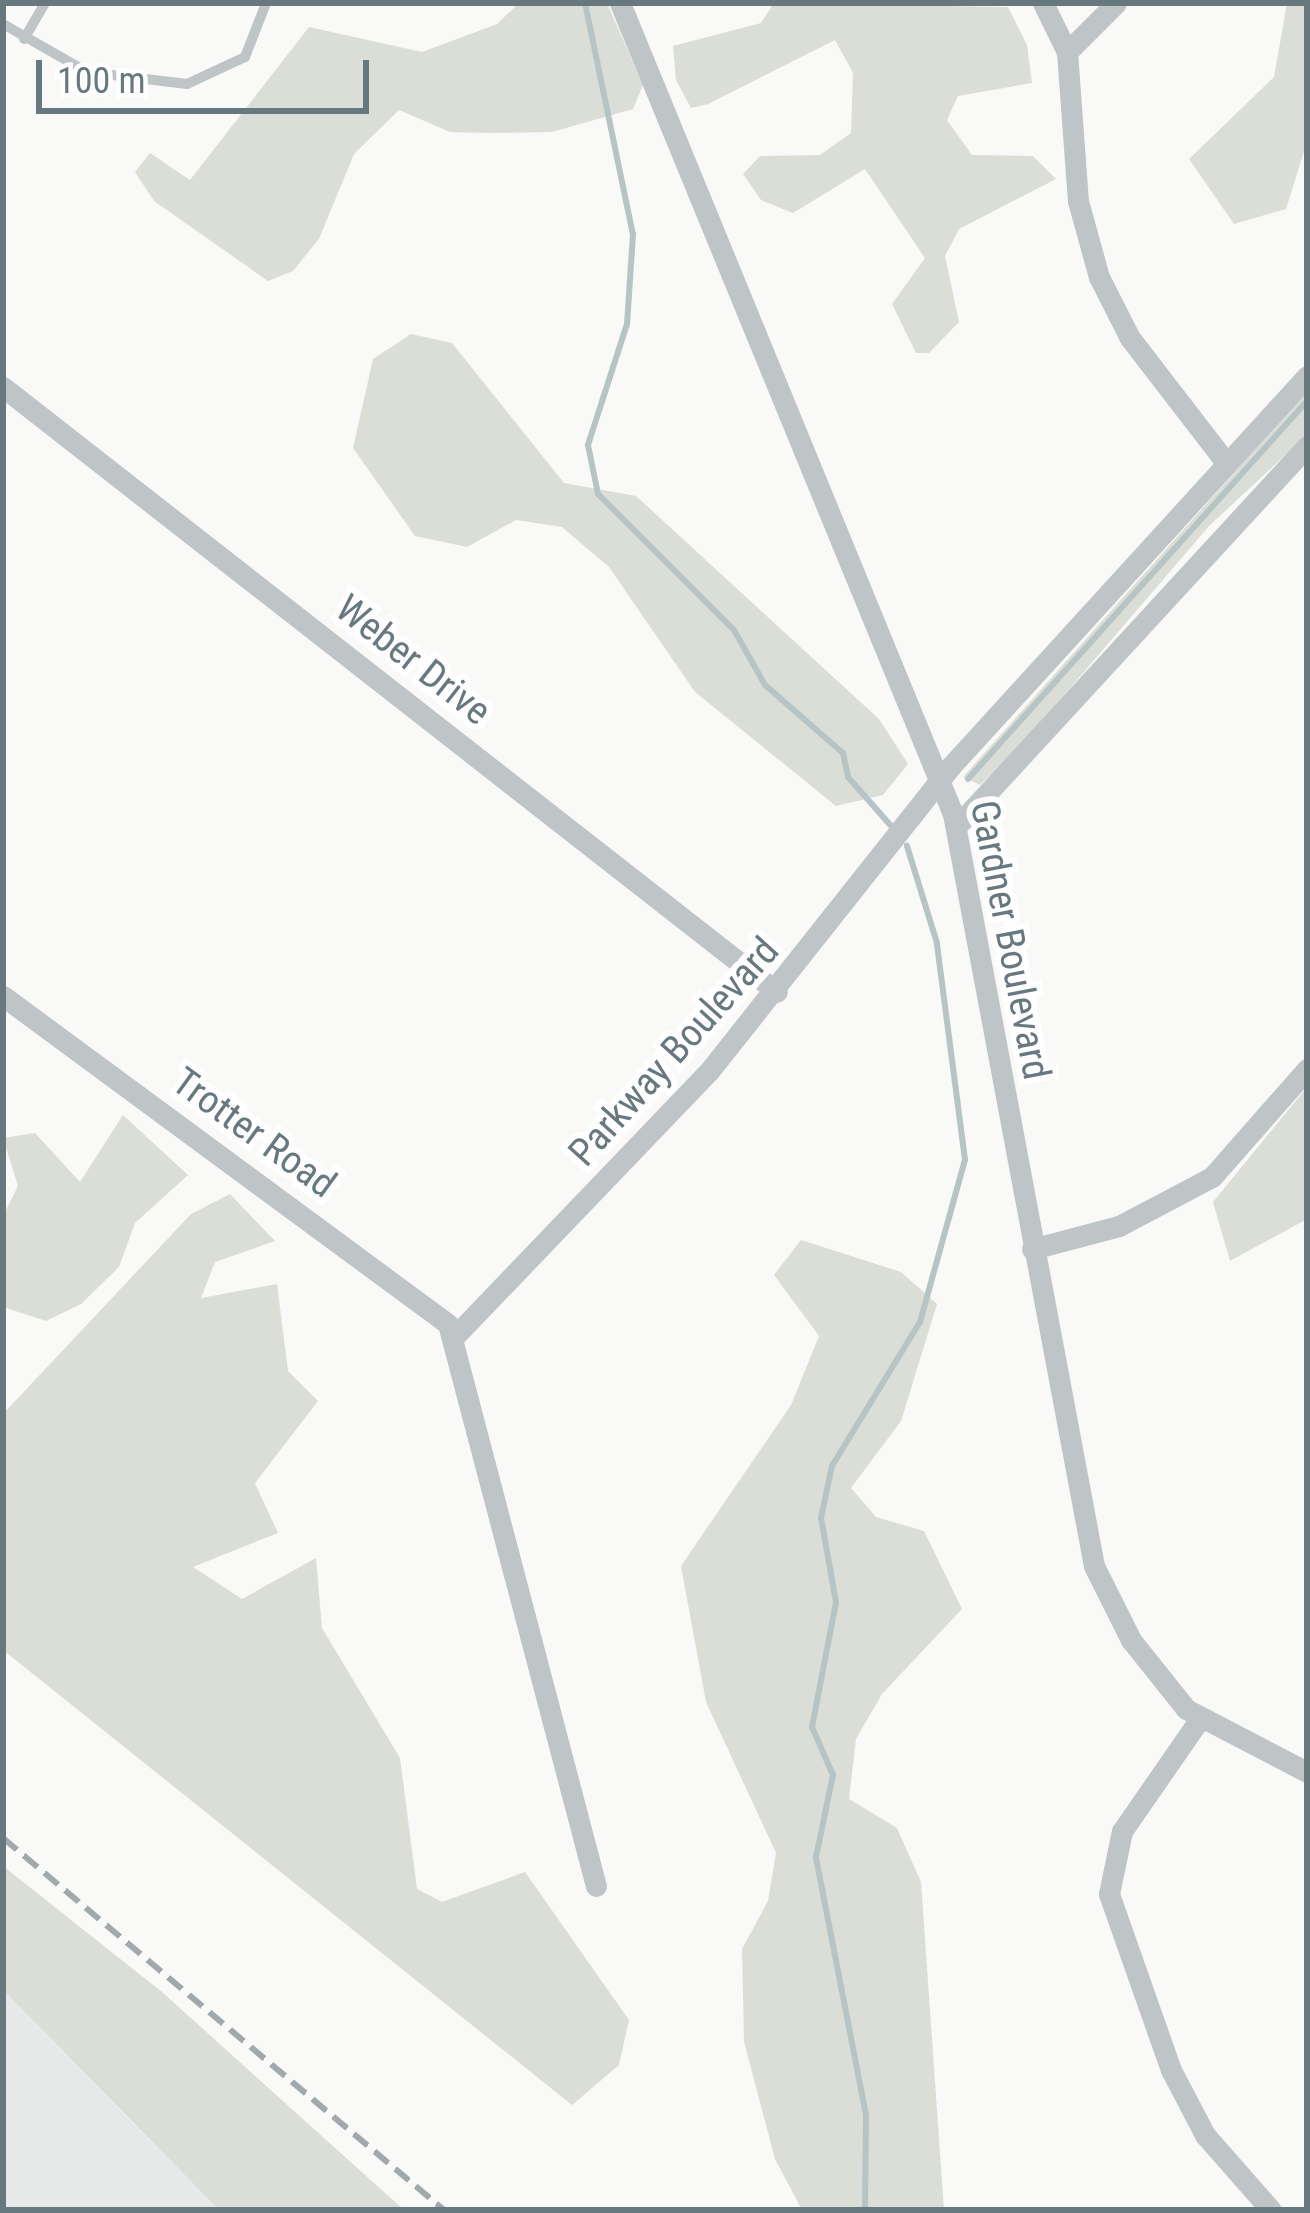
<!DOCTYPE html>
<style>
body{margin:0}
#map{position:relative;width:1310px;height:2213px;overflow:hidden;background:#f9f9f8;font-family:"Roboto Condensed",sans-serif}
div>[style]{position:absolute}
.built>*{inset:0;background:#e7e9e8}
.green>*{inset:0;background:#daded7}
.stream>*{height:6px;margin:-3px;padding:0 3px;transform-origin:3px;border-radius:3px;background:#b7c4c6}
.lane>*{height:10px;margin:-5px;padding:0 5px;transform-origin:5px;border-radius:5px;background:#bfc4c7}
.street>*{height:21px;margin:-10.5px;padding:0 10.5px;transform-origin:10.5px;border-radius:10.5px;background:#bfc4c7}
.rail>*{height:6px;margin-top:-3px;transform-origin:0;background:repeating-linear-gradient(90deg,#a2a9ad 0 18px,transparent 0 27px)}
span{translate:-50% -50%;white-space:nowrap;text-align:center;line-height:1.15;-webkit-text-stroke:12px #fff;paint-order:stroke}
.street-label{font-size:39px;color:#67787f}
.frame{position:absolute;inset:0;border:6px solid #67787f;pointer-events:none}
.scale{position:absolute;left:36px;top:60px;width:333px;height:54px;box-sizing:border-box;border:6px solid #67787f;border-top:0;padding-left:15px;font-size:36px;line-height:42px;white-space:nowrap;color:#67787f;-webkit-text-stroke:9px #fff;paint-order:stroke}
</style>
<div id="map">
<div class="built">
<div style="clip-path:polygon(3px 1990px,126px 2116px,219px 2210px,3px 2210px)"></div>
</div>
<div class="green">
<div style="clip-path:polygon(519px 3px,607px 3px,643px 85px,633px 109px,552px 132px,489px 133px,450px 132px,399px 110px,354px 154px,319px 239px,293px 271px,268px 281px,154px 201px,135px 172px,150px 153px,190px 180px,309px 27px,422px 52px,497px 24px)"></div>
<div style="clip-path:polygon(774px 3px,1008px 7px,1027px 45px,1032px 83px,958px 96px,947px 120px,972px 155px,1033px 156px,1056px 179px,959px 229px,945px 256px,959px 322px,929px 353px,916px 353px,892px 304px,925px 258px,865px 169px,793px 213px,761px 200px,743px 174px,760px 156px,820px 155px,851px 133px,853px 73px,835px 40px,708px 104px,691px 108px,676px 80px,673px 46px,761px 23px)"></div>
<div style="clip-path:polygon(1287px 3px,1307px 3px,1307px 142px,1286px 209px,1234px 224px,1189px 159px,1274px 77px)"></div>
<div style="clip-path:polygon(411px 334px,452px 343px,564px 483px,636px 496px,879px 719px,908px 764px,883px 795px,836px 806px,695px 692px,609px 567px,562px 527px,516px 520px,467px 547px,415px 536px,353px 448px,373px 359px)"></div>
<div style="clip-path:polygon(1307px 391px,1307px 435px,1209px 526px,1023px 743px,980px 785px,963px 777px)"></div>
<div style="clip-path:polygon(1307px 1087px,1307px 1219px,1230px 1261px,1213px 1202px)"></div>
<div style="clip-path:polygon(123px 1115px,188px 1175px,135px 1223px,119px 1267px,81px 1304px,46px 1321px,3px 1307px,3px 1216px,18px 1186px,3px 1138px,35px 1133px,80px 1182px)"></div>
<div style="clip-path:polygon(230px 1194px,275px 1241px,215px 1262px,201px 1298px,277px 1284px,288px 1371px,318px 1401px,255px 1483px,278px 1533px,193px 1567px,242px 1599px,316px 1558px,322px 1628px,400px 1758px,417px 1889px,442px 1902px,525px 1872px,629px 2020px,619px 2065px,572px 2105px,3px 1650px,3px 1414px,191px 1214px)"></div>
<div style="clip-path:polygon(801px 1240px,901px 1272px,937px 1304px,901px 1421px,851px 1488px,876px 1517px,924px 1531px,962px 1609px,882px 1694px,856px 1739px,849px 1799px,897px 1828px,921px 1882px,944px 2210px,802px 2210px,775px 2159px,744px 2042px,742px 1949px,768px 1901px,776px 1853px,706px 1702px,681px 1566px,791px 1405px,819px 1336px,774px 1275px)"></div>
<div style="clip-path:polygon(3px 1866px,162px 1992px,404px 2210px,219px 2210px,3px 1990px)"></div>
</div>
<div class="stream">
<div style="left:585px;top:3px;width:236px;rotate:78.3deg"></div>
<div style="left:633px;top:234px;width:90px;rotate:93.8deg"></div>
<div style="left:627px;top:324px;width:127px;rotate:107.9deg"></div>
<div style="left:588px;top:445px;width:50px;rotate:78.5deg"></div>
<div style="left:598px;top:494px;width:192px;rotate:45deg"></div>
<div style="left:734px;top:630px;width:63px;rotate:60.6deg"></div>
<div style="left:765px;top:685px;width:103px;rotate:41.1deg"></div>
<div style="left:843px;top:753px;width:25px;rotate:78deg"></div>
<div style="left:848px;top:777px;width:65px;rotate:48.7deg"></div>
<div style="left:968px;top:779px;width:508px;rotate:-48.11deg"></div>
<div style="left:865px;top:2210px;width:95px;rotate:-89.4deg"></div>
<div style="left:866px;top:2115px;width:263px;rotate:-101deg"></div>
<div style="left:816px;top:1857px;width:84px;rotate:-78.3deg"></div>
<div style="left:833px;top:1775px;width:52px;rotate:-113.6deg"></div>
<div style="left:812px;top:1727px;width:127px;rotate:-79.1deg"></div>
<div style="left:836px;top:1602px;width:85px;rotate:-100.1deg"></div>
<div style="left:821px;top:1518px;width:53px;rotate:-78.1deg"></div>
<div style="left:832px;top:1466px;width:169px;rotate:-58.6deg"></div>
<div style="left:920px;top:1322px;width:168px;rotate:-74.5deg"></div>
<div style="left:965px;top:1160px;width:219px;rotate:-97.4deg"></div>
<div style="left:937px;top:943px;width:102px;rotate:-107.2deg"></div>
</div>
<div class="lane">
<div style="left:3px;top:24px;width:97px;rotate:29.7deg"></div>
<div style="left:87px;top:72px;width:101px;rotate:6.8deg"></div>
<div style="left:187px;top:84px;width:64px;rotate:-25deg"></div>
<div style="left:245px;top:57px;width:58px;rotate:-68.7deg"></div>
<div style="left:24px;top:39px;width:42px;rotate:-59.7deg"></div>
</div>
<div class="street">
<div style="left:620px;top:3px;width:877px;rotate:67.68deg"></div>
<div style="left:953px;top:814px;width:765px;rotate:79.38deg"></div>
<div style="left:1094px;top:1566px;width:83px;rotate:63.4deg"></div>
<div style="left:1131px;top:1640px;width:88px;rotate:51.4deg"></div>
<div style="left:1186px;top:1709px;width:136px;rotate:27.5deg"></div>
<div style="left:1043px;top:3px;width:55px;rotate:63.9deg"></div>
<div style="left:1067px;top:52px;width:149px;rotate:85.8deg"></div>
<div style="left:1078px;top:201px;width:79px;rotate:74.6deg"></div>
<div style="left:1099px;top:277px;width:68px;rotate:63.1deg"></div>
<div style="left:1130px;top:338px;width:154px;rotate:52.4deg"></div>
<div style="left:1067px;top:52px;width:69px;rotate:-45deg"></div>
<div style="left:3px;top:387px;width:982px;rotate:38.01deg"></div>
<div style="left:956px;top:827px;width:518px;rotate:-47.35deg"></div>
<div style="left:3px;top:996px;width:553px;rotate:36.39deg"></div>
<div style="left:448px;top:1324px;width:581px;rotate:75.25deg"></div>
<div style="left:1032px;top:1249px;width:90px;rotate:-14.8deg"></div>
<div style="left:1119px;top:1226px;width:105px;rotate:-27.8deg"></div>
<div style="left:1212px;top:1177px;width:144px;rotate:-48.7deg"></div>
<div style="left:454px;top:1337px;width:370px;rotate:-46.2deg"></div>
<div style="left:710px;top:1070px;width:388px;rotate:-51.6deg"></div>
<div style="left:951px;top:766px;width:528px;rotate:-47.61deg"></div>
<div style="left:1199px;top:1720px;width:135px;rotate:124.7deg"></div>
<div style="left:1122px;top:1831px;width:64px;rotate:101.7deg"></div>
<div style="left:1109px;top:1894px;width:187px;rotate:70.6deg"></div>
<div style="left:1171px;top:2070px;width:73px;rotate:62.4deg"></div>
<div style="left:1205px;top:2135px;width:100px;rotate:48.7deg"></div>
</div>
<div class="rail">
<div style="left:3px;top:1838px;width:577px;rotate:40.15deg"></div>
</div>
<div class="street-label">
<span style="left:413px;top:660px;rotate:38deg">Weber Drive</span>
<span style="left:1010px;top:940px;rotate:79deg">Gardner Boulevard</span>
<span style="left:674px;top:1052px;rotate:-48deg">Parkway Boulevard</span>
<span style="left:254px;top:1133px;rotate:36deg">Trotter Road</span>
</div>
<div class="frame"></div>
<div class="scale">100 m</div>
</div>
